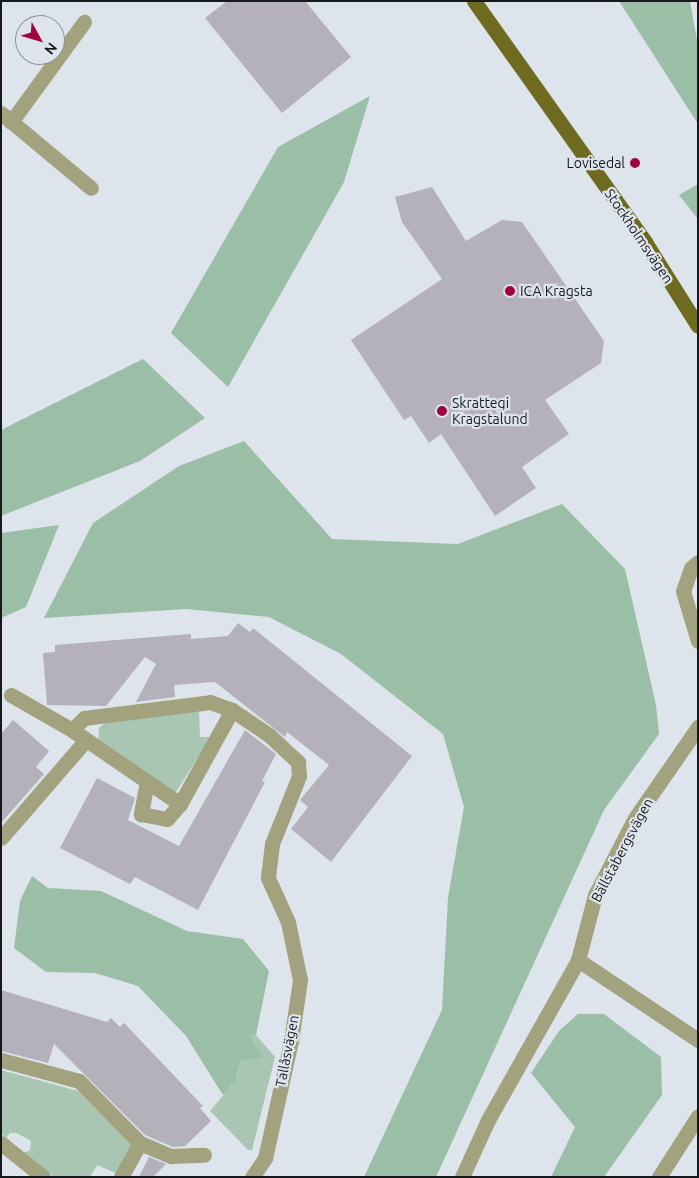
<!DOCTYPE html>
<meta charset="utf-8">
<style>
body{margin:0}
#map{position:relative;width:699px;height:1178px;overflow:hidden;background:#dde4eb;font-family:Ubuntu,sans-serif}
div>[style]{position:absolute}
.green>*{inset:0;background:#a8c6b1}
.forest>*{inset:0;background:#9bbea6}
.building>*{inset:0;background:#b4b1ba}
.minor>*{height:15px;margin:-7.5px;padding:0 7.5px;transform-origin:7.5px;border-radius:7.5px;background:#a2a27e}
.major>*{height:15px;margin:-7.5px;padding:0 7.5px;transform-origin:7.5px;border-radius:7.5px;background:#6e6b21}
.dots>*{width:14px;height:14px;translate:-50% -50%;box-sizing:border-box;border:2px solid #dde4eb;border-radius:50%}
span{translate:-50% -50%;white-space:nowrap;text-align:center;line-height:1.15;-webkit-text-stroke:4.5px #dde4eb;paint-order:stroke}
.poi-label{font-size:14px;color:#16191b}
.right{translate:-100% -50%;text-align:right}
.left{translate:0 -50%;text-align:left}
.street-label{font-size:14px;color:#16191b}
.frame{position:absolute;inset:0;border:2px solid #16191b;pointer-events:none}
.north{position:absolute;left:15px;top:15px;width:50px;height:50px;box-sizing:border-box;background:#dde4eb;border:1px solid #8d9398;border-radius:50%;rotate:129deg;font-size:14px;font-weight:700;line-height:20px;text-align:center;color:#16191b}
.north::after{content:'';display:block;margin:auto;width:18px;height:22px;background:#a1033f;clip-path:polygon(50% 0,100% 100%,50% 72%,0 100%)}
</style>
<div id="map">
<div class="green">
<div style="clip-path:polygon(199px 711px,200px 737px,211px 737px,174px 795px,98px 743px,99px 728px,107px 721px)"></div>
<div style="clip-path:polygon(249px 1035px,256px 1035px,275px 1057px,252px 1150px,248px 1150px,210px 1111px,236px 1080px)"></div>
<div style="clip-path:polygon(1px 1070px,78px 1091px,132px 1144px,116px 1173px,97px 1165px,90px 1177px,54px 1177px,21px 1154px,30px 1150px,31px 1141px,17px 1133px,10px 1133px,6px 1138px,1px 1133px)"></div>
</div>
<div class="forest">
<div style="clip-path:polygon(619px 1px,690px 1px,698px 46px,698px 124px)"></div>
<div style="clip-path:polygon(370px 96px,344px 182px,228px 387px,171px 333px,278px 147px)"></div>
<div style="clip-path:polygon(698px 184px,698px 219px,679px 195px)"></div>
<div style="clip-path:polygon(143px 359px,205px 418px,140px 461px,1px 516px,1px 430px)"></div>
<div style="clip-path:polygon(244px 441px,332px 539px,458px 544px,562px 504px,625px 569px,656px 705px,659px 734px,604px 810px,436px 1177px,364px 1177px,442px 1010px,448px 897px,464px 807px,443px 734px,341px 654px,269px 617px,186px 609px,44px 618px,93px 523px,179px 466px)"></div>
<div style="clip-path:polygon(59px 525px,26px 607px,1px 618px,1px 533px)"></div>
<div style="clip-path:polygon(32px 876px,48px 888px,101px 891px,187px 931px,243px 939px,269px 971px,256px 1035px,249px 1035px,262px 1057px,241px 1061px,236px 1080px,223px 1095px,186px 1036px,138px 986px,95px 973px,46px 972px,14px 948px,20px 901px)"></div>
<div style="clip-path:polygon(578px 1014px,604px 1014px,661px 1057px,662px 1095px,604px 1177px,551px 1177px,575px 1127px,531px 1073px,559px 1031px)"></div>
</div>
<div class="building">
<div style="clip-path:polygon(227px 1px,305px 1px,351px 57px,282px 113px,205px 18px)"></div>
<div style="clip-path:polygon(432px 187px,466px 241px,502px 220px,522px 222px,604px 341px,601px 363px,545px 400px,569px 434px,522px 467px,536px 488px,495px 516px,441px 434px,429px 443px,411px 416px,404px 420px,351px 340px,442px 279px,402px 222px,395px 197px)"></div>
<div style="clip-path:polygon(238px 623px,250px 632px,253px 628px,412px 756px,331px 862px,291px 829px,308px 807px,300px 800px,329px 765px,287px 732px,285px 737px,215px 682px,174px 685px,175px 697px,136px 702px,156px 664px,145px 657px,106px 706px,47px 705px,43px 653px,55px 652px,55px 645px,191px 634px,191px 639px,228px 636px)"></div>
<div style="clip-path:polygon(13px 720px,49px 751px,36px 767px,44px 774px,1px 823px,1px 734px)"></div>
<div style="clip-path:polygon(245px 730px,276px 754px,262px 781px,265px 782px,198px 910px,135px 877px,130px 884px,60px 848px,97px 778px,135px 798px,128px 820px,179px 846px)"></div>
<div style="clip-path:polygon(1px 990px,107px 1022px,111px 1018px,120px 1027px,124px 1023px,203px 1106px,200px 1108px,211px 1121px,185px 1146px,173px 1147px,145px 1135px,54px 1044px,48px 1063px,1px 1051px)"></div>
<div style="clip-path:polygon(149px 1157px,166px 1164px,153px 1177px,139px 1177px)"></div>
</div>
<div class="minor">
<div style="left:1px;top:113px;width:117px;rotate:39.8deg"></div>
<div style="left:11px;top:122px;width:124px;rotate:-53.9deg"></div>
<div style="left:698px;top:562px;width:9px;rotate:139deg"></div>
<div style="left:691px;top:568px;width:24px;rotate:109deg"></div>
<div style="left:683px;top:591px;width:52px;rotate:73.3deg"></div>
<div style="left:11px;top:695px;width:70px;rotate:29.8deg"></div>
<div style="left:72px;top:730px;width:131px;rotate:34.4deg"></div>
<div style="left:180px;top:804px;width:107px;rotate:-61deg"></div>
<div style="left:72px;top:730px;width:17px;rotate:-45deg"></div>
<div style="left:84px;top:718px;width:127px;rotate:-7.2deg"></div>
<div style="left:210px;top:702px;width:23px;rotate:20deg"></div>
<div style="left:232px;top:710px;width:45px;rotate:34deg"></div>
<div style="left:269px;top:735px;width:40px;rotate:43deg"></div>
<div style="left:298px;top:762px;width:14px;rotate:86deg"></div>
<div style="left:299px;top:776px;width:73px;rotate:111.7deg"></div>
<div style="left:272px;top:844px;width:34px;rotate:97deg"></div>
<div style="left:268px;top:878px;width:48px;rotate:65.6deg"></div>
<div style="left:288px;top:922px;width:59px;rotate:78.3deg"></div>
<div style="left:300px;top:980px;width:62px;rotate:98.4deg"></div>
<div style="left:291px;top:1041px;width:120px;rotate:102.5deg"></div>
<div style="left:265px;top:1158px;width:23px;rotate:124deg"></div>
<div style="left:147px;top:782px;width:33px;rotate:101deg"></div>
<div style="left:141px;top:814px;width:26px;rotate:11deg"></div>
<div style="left:167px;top:819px;width:20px;rotate:-49deg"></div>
<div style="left:1px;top:838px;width:128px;rotate:-49.1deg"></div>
<div style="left:578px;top:960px;width:144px;rotate:33.7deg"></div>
<div style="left:1px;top:1060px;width:81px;rotate:15.1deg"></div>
<div style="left:79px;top:1081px;width:87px;rotate:45.5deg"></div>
<div style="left:1px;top:1143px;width:54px;rotate:39deg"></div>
<div style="left:121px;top:1177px;width:39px;rotate:-61deg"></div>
<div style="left:140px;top:1143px;width:34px;rotate:23deg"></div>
<div style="left:171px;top:1156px;width:33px;rotate:-2deg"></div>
<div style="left:462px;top:1177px;width:63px;rotate:-65.5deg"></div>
<div style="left:488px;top:1120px;width:184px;rotate:-60.6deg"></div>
<div style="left:578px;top:960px;width:67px;rotate:-75.3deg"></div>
<div style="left:595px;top:895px;width:87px;rotate:-62.5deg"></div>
<div style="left:635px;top:818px;width:111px;rotate:-55.3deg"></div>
<div style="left:659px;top:1177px;width:72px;rotate:-57.4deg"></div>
</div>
<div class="major">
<div style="left:474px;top:1px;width:296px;rotate:54.6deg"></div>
<div style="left:645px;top:242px;width:99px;rotate:57.8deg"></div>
</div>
<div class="dots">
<div style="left:635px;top:163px;background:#a1033f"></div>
<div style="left:510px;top:291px;background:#a1033f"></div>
<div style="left:442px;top:411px;background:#a1033f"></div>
</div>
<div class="poi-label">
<span class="right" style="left:625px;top:163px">Lovisedal</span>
<span class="left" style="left:520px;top:291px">ICA Kragsta</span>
<span class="left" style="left:452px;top:411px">Skrattegi<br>Kragstalund</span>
</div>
<div class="street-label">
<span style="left:639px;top:236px;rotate:56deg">Stockholmsvägen</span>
<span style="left:622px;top:850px;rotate:-62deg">Bällstabergsvägen</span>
<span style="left:287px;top:1051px;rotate:-79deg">Tallåsvägen</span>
</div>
<div class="frame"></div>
<div class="north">N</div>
</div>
